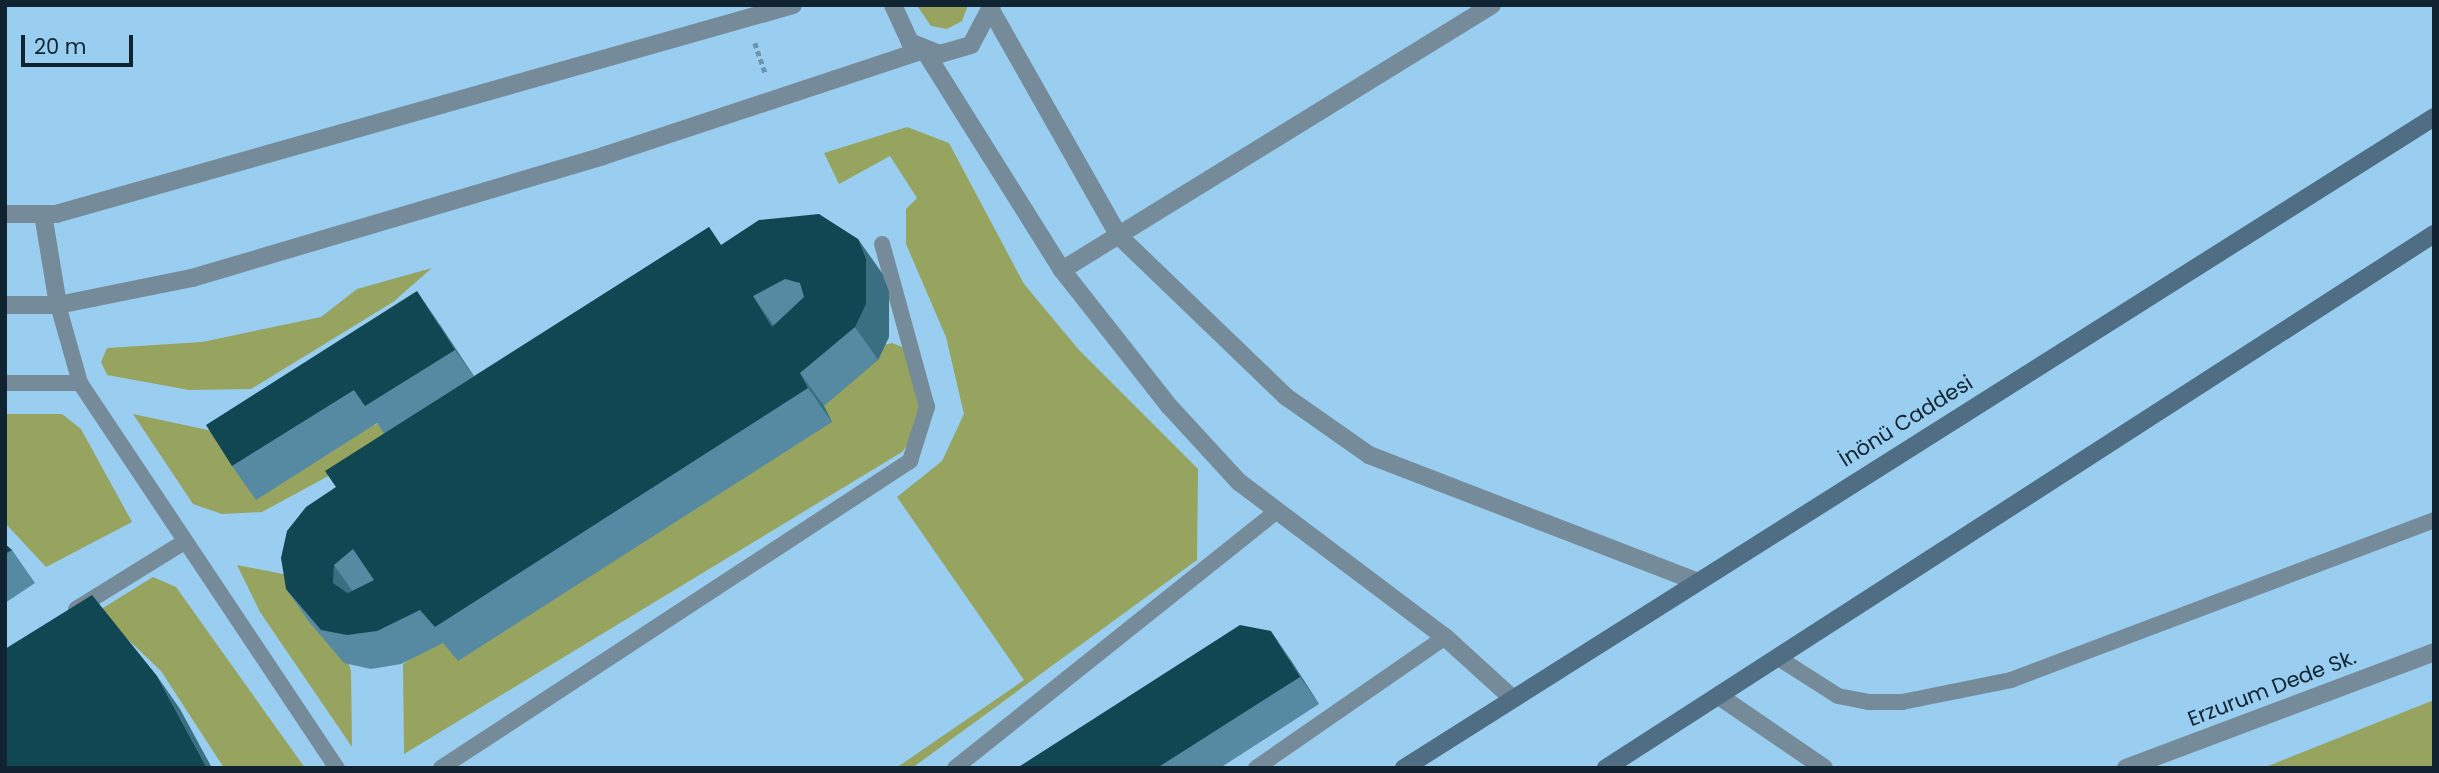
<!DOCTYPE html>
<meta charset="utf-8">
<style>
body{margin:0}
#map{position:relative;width:2439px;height:773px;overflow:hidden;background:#9acef0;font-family:Poppins,sans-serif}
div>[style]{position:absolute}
.green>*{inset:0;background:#97a45f}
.path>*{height:4.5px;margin-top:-2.25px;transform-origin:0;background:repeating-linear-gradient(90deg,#6b94af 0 5px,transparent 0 8.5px)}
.lane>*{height:16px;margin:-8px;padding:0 8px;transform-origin:8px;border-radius:8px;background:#768b99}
.street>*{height:18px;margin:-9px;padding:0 9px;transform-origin:9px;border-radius:9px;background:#768b99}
.secondary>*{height:18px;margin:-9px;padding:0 9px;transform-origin:9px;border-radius:9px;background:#4f6e83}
.wall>*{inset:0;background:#568aa2}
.shaded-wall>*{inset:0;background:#3a6f82}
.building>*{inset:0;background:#114653}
span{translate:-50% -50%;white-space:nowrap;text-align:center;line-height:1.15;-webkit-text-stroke:7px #9acef0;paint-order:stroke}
.street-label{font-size:21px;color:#0f2330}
.frame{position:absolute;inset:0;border:7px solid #0f2330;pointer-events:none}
.scale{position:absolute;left:21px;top:35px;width:112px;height:32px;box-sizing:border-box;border:4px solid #0f2330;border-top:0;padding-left:9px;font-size:21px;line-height:24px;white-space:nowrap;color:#0f2330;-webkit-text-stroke:5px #9acef0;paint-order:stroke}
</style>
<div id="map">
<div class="green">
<div style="clip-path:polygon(968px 5px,962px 21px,947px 29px,931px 26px,918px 7px)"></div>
<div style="clip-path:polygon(907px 127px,949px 143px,1024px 284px,1079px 350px,1198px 469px,1197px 560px,912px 768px,896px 768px,1024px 680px,897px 497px,942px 461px,964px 414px,946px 337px,906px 244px,906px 209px,917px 198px,890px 156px,839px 184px,824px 153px)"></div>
<div style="clip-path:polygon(432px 268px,393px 302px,251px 389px,189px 390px,107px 375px,101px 362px,107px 348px,202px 342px,321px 317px,357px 289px)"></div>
<div style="clip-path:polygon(892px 343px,907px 349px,925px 372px,922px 426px,902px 452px,404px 754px,403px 664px,866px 349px)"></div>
<div style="clip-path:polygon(467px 401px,262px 512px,222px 514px,193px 504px,133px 414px,288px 447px)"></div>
<div style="clip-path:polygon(5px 414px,62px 414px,81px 429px,132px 522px,46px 567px,5px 523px)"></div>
<div style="clip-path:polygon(237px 565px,288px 575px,335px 618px,351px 671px,352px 747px,260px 612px)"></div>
<div style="clip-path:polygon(153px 577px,176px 587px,305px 768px,224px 768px,161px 671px,98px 611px)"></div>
<div style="clip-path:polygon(2434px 700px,2434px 768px,2263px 768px)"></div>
</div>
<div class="path">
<div style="left:755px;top:43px;width:34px;rotate:71deg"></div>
</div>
<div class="lane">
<div style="left:58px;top:305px;width:81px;rotate:74.2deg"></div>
<div style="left:5px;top:383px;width:75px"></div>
<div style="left:80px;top:383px;width:463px;rotate:56.3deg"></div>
<div style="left:76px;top:609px;width:127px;rotate:-31.8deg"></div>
<div style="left:1777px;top:657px;width:72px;rotate:32.6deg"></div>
<div style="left:1838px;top:696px;width:32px;rotate:11deg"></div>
<div style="left:1869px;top:702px;width:33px"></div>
<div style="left:1902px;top:702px;width:111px;rotate:-11.4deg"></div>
<div style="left:2011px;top:680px;width:452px;rotate:-20.7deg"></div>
<div style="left:441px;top:768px;width:561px;rotate:-33.21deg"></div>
<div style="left:910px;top:461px;width:57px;rotate:-72.5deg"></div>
<div style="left:927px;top:407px;width:169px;rotate:-105.4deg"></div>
<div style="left:955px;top:768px;width:413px;rotate:-38.6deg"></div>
<div style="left:1256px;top:768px;width:230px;rotate:-34.7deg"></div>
</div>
<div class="street">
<div style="left:893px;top:5px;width:41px;rotate:65.3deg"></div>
<div style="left:910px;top:42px;width:32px;rotate:22deg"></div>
<div style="left:940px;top:54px;width:32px;rotate:-16deg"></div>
<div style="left:971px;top:45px;width:45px;rotate:-62.3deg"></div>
<div style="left:991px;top:10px;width:260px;rotate:60.5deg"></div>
<div style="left:1119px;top:236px;width:231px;rotate:43.9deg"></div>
<div style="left:1285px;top:396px;width:103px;rotate:35.1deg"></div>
<div style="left:1369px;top:455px;width:350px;rotate:21.1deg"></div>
<div style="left:5px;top:214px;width:51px"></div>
<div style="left:56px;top:214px;width:766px;rotate:-15.83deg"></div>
<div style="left:43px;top:214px;width:92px;rotate:80.6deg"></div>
<div style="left:1062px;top:270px;width:505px;rotate:-31.64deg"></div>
<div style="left:5px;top:305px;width:53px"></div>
<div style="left:58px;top:305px;width:137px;rotate:-11.4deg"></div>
<div style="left:192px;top:278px;width:429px;rotate:-16.5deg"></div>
<div style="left:603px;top:156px;width:338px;rotate:-18.3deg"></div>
<div style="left:924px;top:50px;width:260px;rotate:57.9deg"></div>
<div style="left:1062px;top:270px;width:174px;rotate:51.8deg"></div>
<div style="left:1170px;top:407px;width:102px;rotate:47.4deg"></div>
<div style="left:1239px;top:482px;width:258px;rotate:37deg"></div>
<div style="left:1445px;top:637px;width:89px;rotate:42.3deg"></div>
<div style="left:1719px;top:696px;width:127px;rotate:34.4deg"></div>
<div style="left:2126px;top:768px;width:329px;rotate:-20.6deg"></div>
</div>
<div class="secondary">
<div style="left:1404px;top:768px;width:1218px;rotate:-32.29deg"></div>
<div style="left:1606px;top:768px;width:985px;rotate:-32.82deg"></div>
</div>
<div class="wall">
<div style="clip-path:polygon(709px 227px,721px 245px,882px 273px,889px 292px,889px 337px,878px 360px,824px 406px,832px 422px,458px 661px,443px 643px,401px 664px,371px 669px,344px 663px,310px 623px,286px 589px,336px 487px,384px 433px,377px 423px,256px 500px,232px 466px,440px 325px,474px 376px)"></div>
<div style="clip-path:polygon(5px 544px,12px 550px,35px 583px,5px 603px)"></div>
<div style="clip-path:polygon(1290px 659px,1319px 704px,1220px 768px,1017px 768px)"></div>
</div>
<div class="shaded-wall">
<div style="clip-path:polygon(858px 239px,882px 273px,889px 292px,889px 337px,878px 360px,855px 327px)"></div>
<div style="clip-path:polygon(417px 291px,440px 325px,478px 383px,455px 350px)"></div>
<div style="clip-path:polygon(753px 296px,777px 330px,772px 327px)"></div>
<div style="clip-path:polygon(800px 373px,824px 406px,832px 422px,808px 388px)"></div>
<div style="clip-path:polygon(334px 565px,358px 599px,333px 583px)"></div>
<div style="clip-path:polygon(1271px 631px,1290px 659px,1319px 704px,1300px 677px)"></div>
<div style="clip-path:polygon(157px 676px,180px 709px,212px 768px,207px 768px)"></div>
</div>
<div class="building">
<div style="clip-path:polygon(evenodd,819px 214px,858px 239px,866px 259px,866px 304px,855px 327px,800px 373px,808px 388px,435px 627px,420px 610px,377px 631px,347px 635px,321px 630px,286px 589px,281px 558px,287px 531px,306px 507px,336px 487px,325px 471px,709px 227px,721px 245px,759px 220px,819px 214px,785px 279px,800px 283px,804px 297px,772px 327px,753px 296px,785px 279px,819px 214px,353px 549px,374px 580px,348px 593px,333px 583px,334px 565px,353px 549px)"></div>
<div style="clip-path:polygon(417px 291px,455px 350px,365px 406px,354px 390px,232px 466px,206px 425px)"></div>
<div style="clip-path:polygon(5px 544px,12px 550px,5px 554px)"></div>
<div style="clip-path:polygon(92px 595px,157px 676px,207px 768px,5px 768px,5px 649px)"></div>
<div style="clip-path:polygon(1240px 625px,1271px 631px,1300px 677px,1157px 768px,1017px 768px)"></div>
</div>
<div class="street-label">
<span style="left:1906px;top:421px;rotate:-32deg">İnönü Caddesi</span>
<span style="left:2272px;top:688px;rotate:-21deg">Erzurum Dede Sk.</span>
</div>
<div class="frame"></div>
<div class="scale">20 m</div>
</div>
